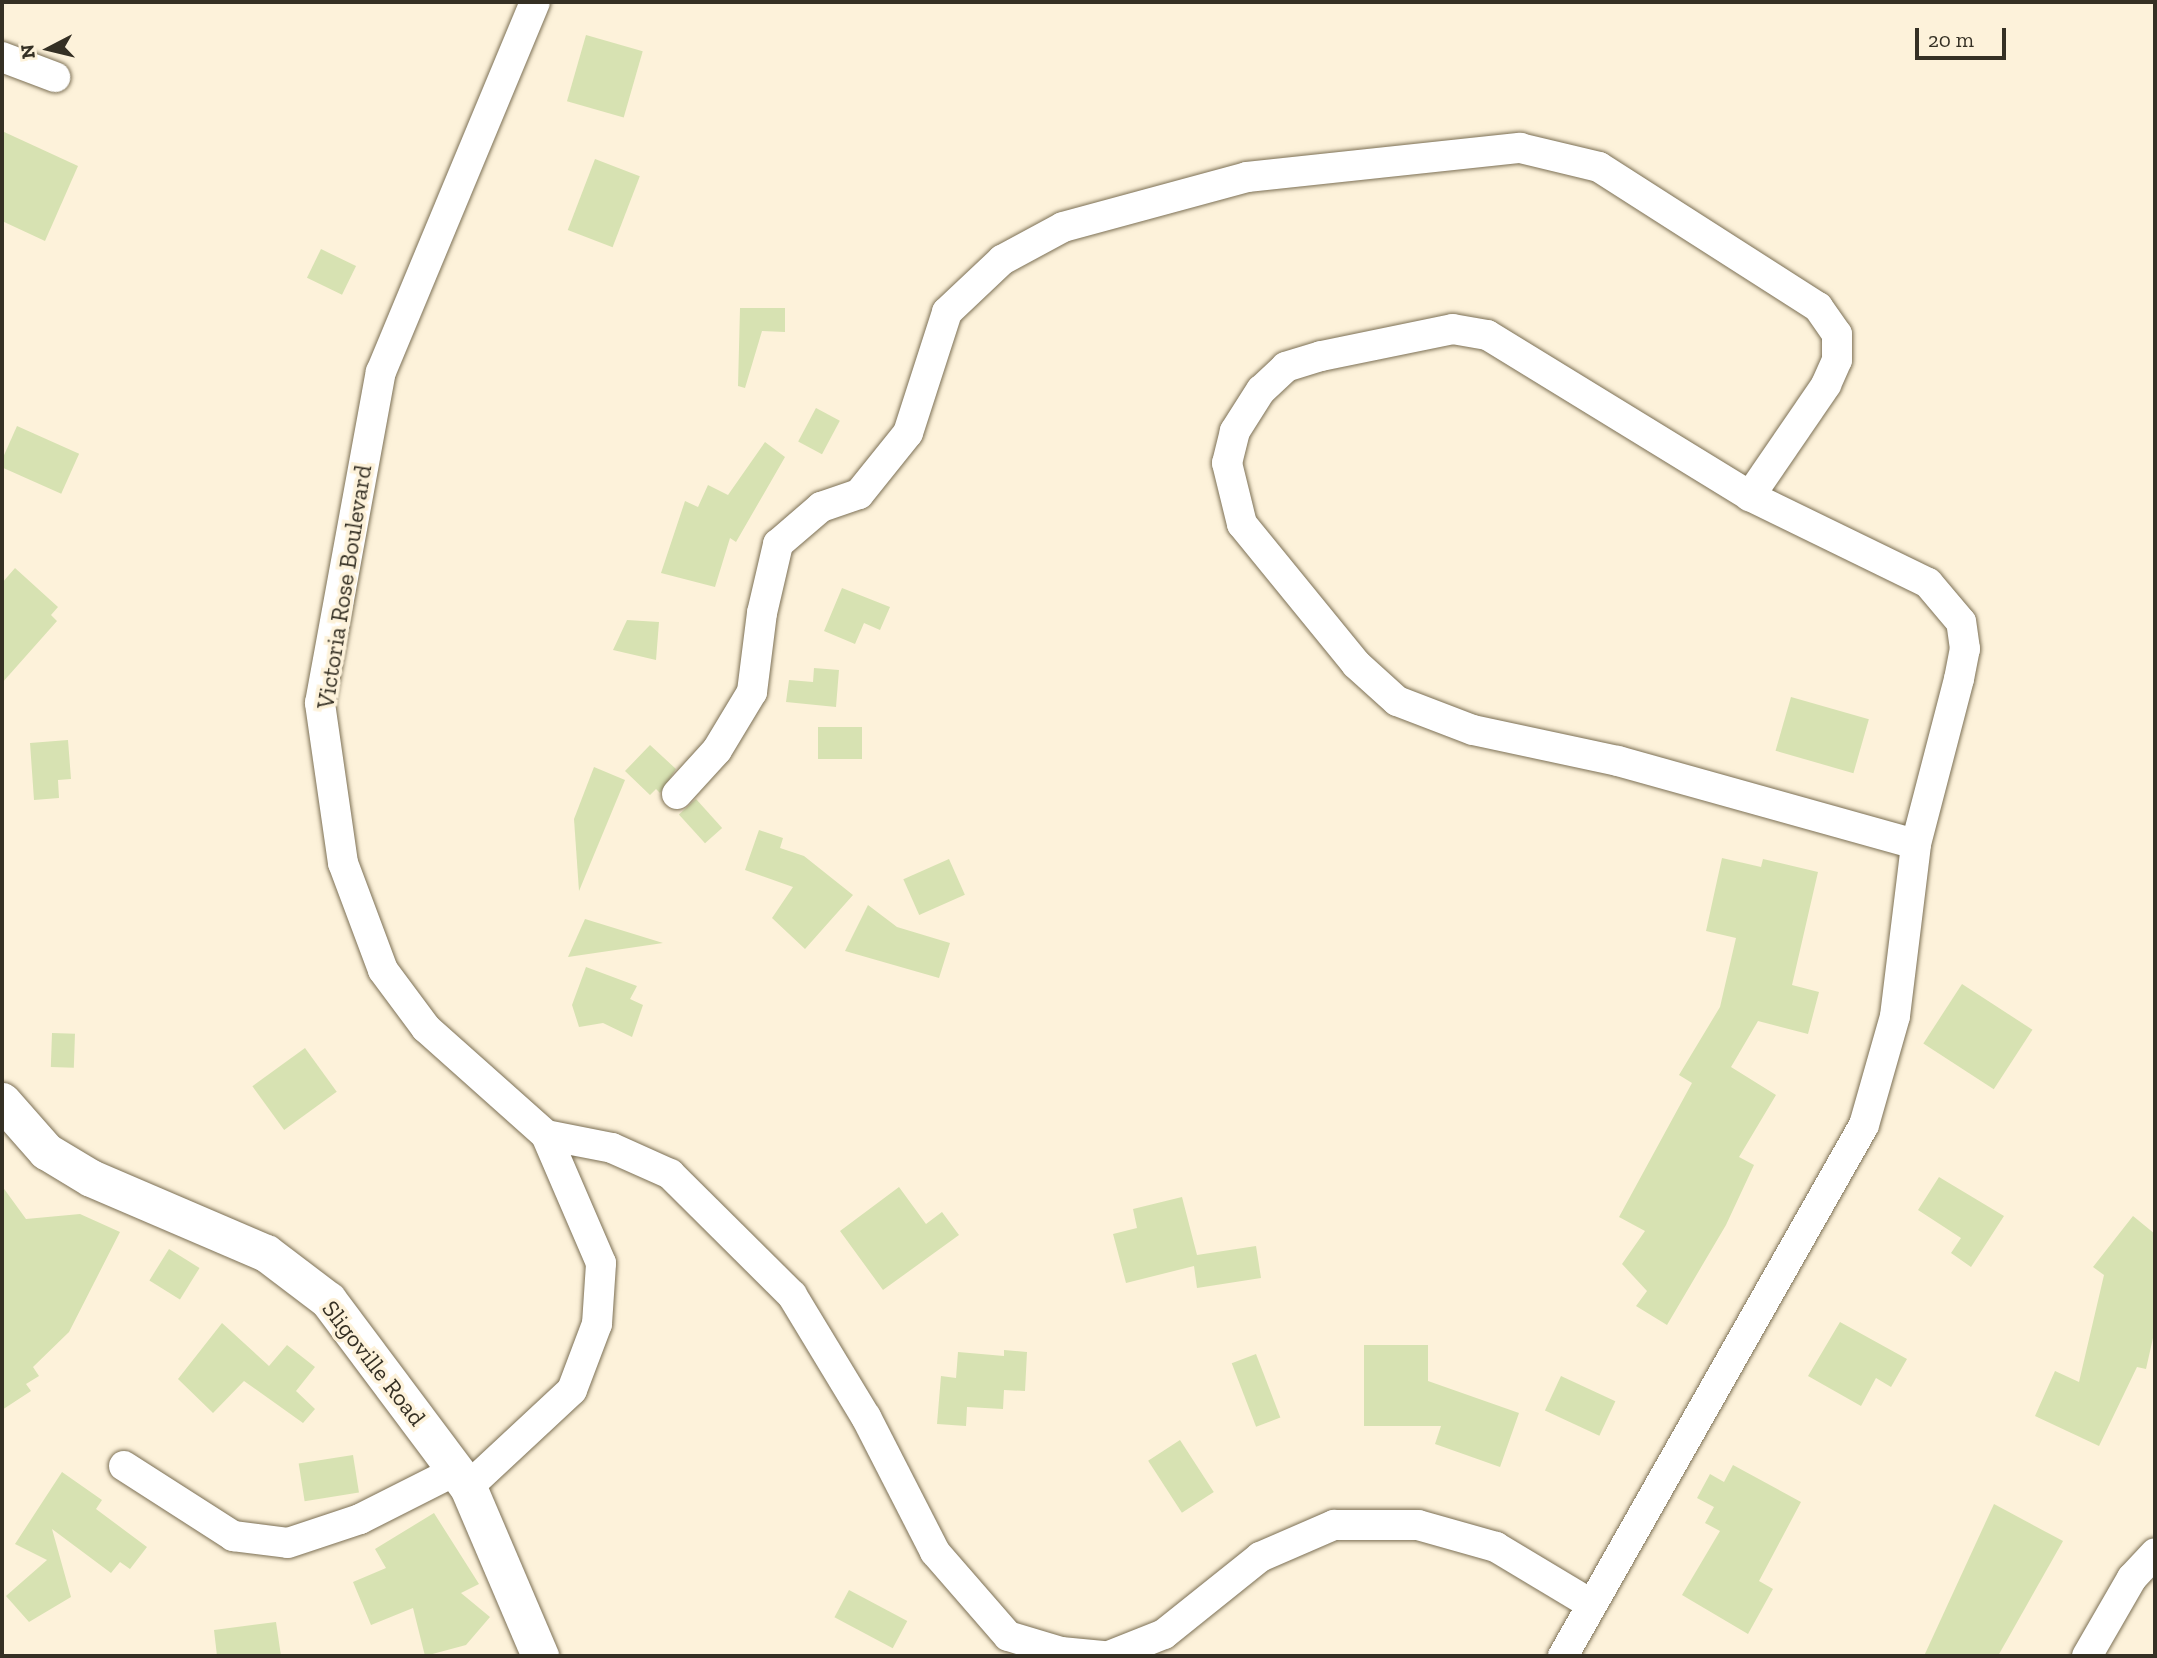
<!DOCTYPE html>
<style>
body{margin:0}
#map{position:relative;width:2157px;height:1658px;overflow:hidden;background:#fdf2da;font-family:"Zilla Slab",serif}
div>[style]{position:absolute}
.building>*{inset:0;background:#d7e2b2;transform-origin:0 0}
.roads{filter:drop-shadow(0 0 2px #7c7055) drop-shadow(0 0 2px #7c7055)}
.minor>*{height:30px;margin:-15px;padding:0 15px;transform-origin:15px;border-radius:15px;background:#fff}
.tertiary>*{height:37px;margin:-18.5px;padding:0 18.5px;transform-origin:18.5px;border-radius:18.5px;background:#fff}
span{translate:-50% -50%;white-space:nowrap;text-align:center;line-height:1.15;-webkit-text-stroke:7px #fdf2da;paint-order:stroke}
.street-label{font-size:24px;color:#353024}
.frame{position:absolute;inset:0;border:4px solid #353024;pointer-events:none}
.north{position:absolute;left:14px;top:14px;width:70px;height:70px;-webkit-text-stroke:5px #fdf2da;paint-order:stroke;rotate:263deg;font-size:19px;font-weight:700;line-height:28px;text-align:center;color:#353024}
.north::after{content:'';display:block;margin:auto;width:24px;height:32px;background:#353024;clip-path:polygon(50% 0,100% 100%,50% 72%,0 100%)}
.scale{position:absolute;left:1915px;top:28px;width:91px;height:32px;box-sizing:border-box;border:4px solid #353024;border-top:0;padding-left:9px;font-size:21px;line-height:24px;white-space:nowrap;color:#353024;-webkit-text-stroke:5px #fdf2da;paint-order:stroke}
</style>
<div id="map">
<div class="building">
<div style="left:586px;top:35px;width:59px;height:69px;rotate:16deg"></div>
<div style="clip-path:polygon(2px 131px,78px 166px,45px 241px,2px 221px)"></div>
<div style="left:595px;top:159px;width:48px;height:76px;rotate:21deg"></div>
<div style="left:321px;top:249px;width:39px;height:32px;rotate:26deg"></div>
<div style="clip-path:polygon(740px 308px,785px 308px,785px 332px,762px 331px,745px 388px,738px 386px)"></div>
<div style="left:816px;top:408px;width:27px;height:38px;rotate:28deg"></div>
<div style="left:17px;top:426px;width:68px;height:44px;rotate:24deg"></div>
<div style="clip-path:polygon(765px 442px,785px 457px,736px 542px,730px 538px,715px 587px,661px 573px,685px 501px,698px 507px,708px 485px,728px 495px)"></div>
<div style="clip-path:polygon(15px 568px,58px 607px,51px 615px,57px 621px,2px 683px,2px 583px)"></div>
<div style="clip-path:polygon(842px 588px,890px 607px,880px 630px,864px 623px,855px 644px,824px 631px)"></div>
<div style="clip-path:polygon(627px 620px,659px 622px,656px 660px,613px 650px)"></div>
<div style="clip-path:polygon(814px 668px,839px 670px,836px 707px,786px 702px,789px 680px,813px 682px)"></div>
<div style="left:1791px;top:697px;width:81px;height:56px;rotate:16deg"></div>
<div style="left:818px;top:727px;width:44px;height:32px"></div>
<div style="clip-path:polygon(68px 740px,71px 779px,58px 780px,59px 798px,34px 800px,30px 743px)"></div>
<div style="clip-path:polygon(650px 745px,676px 769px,660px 793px,656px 789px,650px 795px,625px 771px)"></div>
<div style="clip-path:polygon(594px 767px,625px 780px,579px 891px,574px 819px)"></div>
<div style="left:696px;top:799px;width:39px;height:23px;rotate:48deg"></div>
<div style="clip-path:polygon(759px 830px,783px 838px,780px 848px,804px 856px,853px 895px,805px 949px,772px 918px,793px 887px,745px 870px)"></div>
<div style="clip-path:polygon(1722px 858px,1761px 867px,1763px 859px,1818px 872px,1792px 985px,1819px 992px,1808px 1034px,1758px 1021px,1731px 1067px,1776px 1095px,1739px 1157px,1754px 1165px,1726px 1225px,1667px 1325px,1636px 1306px,1647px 1291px,1622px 1264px,1645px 1231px,1619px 1217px,1692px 1083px,1679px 1075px,1720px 1007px,1736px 938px,1706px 931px)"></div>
<div style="left:949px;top:859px;width:39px;height:50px;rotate:66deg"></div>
<div style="clip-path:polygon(868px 905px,897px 927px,950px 943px,939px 978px,845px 951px)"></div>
<div style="clip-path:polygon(585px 919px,663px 943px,568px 957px)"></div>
<div style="clip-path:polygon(586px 967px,637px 986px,630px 999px,643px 1005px,632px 1037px,603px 1023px,579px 1027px,572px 1005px)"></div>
<div style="left:1962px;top:984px;width:84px;height:71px;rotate:33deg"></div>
<div style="left:52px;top:1033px;width:23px;height:34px;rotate:2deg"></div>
<div style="left:305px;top:1048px;width:54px;height:65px;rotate:54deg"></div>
<div style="clip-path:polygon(1939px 1177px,2004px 1216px,1971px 1267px,1951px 1253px,1961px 1238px,1918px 1210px)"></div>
<div style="clip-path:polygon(2px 1186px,26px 1219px,80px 1214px,120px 1232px,69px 1332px,33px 1367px,39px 1376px,26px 1384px,31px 1391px,2px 1410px)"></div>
<div style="clip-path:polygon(899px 1187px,926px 1224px,942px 1212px,959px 1235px,883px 1290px,840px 1231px)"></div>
<div style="clip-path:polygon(1182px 1197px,1197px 1255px,1256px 1246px,1261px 1278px,1197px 1288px,1194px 1266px,1126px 1283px,1113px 1234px,1137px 1228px,1133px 1209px)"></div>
<div style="clip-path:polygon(2133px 1216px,2155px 1234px,2155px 1329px,2146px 1369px,2137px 1367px,2099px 1446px,2035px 1416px,2055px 1371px,2079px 1382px,2104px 1275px,2093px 1267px)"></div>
<div style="left:169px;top:1249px;width:36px;height:37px;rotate:32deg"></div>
<div style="clip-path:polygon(1840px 1322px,1907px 1359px,1891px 1387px,1876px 1378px,1861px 1406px,1808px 1376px)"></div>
<div style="clip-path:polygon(222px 1323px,269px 1366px,287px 1345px,315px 1367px,296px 1391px,315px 1409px,303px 1423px,244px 1381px,213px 1413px,178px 1379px)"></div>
<div style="clip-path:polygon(1364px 1345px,1428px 1345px,1428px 1381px,1519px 1413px,1500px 1467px,1435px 1444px,1441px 1426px,1364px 1426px)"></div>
<div style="clip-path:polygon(1004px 1350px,1027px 1352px,1025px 1391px,1004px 1390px,1003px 1409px,967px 1407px,966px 1426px,937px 1424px,941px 1376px,956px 1378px,958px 1352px,1004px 1356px)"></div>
<div style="left:1256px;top:1354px;width:68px;height:26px;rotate:69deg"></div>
<div style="left:1561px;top:1376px;width:60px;height:38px;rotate:25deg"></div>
<div style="left:1180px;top:1440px;width:62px;height:38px;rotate:57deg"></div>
<div style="left:353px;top:1455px;width:38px;height:55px;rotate:81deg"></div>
<div style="clip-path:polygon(1733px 1465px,1801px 1502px,1759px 1581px,1773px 1589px,1748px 1634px,1682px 1595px,1720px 1531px,1705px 1523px,1714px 1507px,1697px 1498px,1710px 1474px,1724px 1482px)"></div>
<div style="clip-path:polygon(62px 1472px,102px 1500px,96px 1509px,147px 1547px,130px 1569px,120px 1562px,111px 1573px,52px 1529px,71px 1597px,29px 1622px,6px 1596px,47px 1560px,15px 1544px)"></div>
<div style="clip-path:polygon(1994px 1504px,2063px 1541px,1998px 1656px,1924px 1656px)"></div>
<div style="clip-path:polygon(434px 1513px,479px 1584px,461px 1593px,490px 1617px,466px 1645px,425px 1656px,413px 1608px,371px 1625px,353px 1582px,386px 1568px,375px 1549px)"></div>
<div style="left:849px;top:1590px;width:66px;height:31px;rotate:28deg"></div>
<div style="clip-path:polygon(276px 1622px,281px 1656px,217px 1656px,214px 1630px)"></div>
</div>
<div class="roads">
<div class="minor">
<div style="left:2px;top:57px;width:57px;rotate:20.7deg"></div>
<div style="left:677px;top:794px;width:59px;rotate:-47.7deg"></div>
<div style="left:717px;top:750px;width:68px;rotate:-58.9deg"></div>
<div style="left:752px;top:692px;width:80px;rotate:-82.8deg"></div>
<div style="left:762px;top:613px;width:71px;rotate:-76.9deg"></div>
<div style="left:778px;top:544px;width:57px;rotate:-40.7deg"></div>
<div style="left:821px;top:507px;width:40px;rotate:-18.9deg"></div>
<div style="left:859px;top:494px;width:78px;rotate:-51.2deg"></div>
<div style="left:908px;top:433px;width:127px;rotate:-72.1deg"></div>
<div style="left:947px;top:312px;width:76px;rotate:-43.4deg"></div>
<div style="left:1002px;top:260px;width:69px;rotate:-28.4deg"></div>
<div style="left:1063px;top:227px;width:191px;rotate:-15.2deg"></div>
<div style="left:1247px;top:177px;width:275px;rotate:-6.1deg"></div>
<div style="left:1520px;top:148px;width:81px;rotate:13.5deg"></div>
<div style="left:1599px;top:167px;width:260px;rotate:32.6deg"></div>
<div style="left:1818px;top:307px;width:33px;rotate:55deg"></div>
<div style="left:1837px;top:334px;width:26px;rotate:90deg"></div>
<div style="left:1837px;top:360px;width:27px;rotate:114deg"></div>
<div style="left:1826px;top:385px;width:135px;rotate:124.4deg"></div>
<div style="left:546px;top:1135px;width:67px;rotate:11.1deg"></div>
<div style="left:612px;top:1148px;width:64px;rotate:24.1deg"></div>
<div style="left:670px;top:1174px;width:172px;rotate:44.8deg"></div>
<div style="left:792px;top:1295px;width:143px;rotate:58.8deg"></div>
<div style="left:866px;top:1417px;width:152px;rotate:62.9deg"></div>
<div style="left:935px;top:1552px;width:111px;rotate:49deg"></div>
<div style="left:1008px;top:1636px;width:55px;rotate:16.8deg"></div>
<div style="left:1061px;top:1652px;width:42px;rotate:5.4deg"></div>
<div style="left:124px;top:1466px;width:130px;rotate:32.7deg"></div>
<div style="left:233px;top:1536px;width:55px;rotate:7.3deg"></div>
<div style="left:288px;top:1543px;width:76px;rotate:-18.4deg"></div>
<div style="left:360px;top:1519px;width:109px;rotate:-26.8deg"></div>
<div style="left:468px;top:1487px;width:142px;rotate:-43deg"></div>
<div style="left:572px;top:1390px;width:71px;rotate:-69.3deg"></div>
<div style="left:597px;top:1324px;width:61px;rotate:-86.2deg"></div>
<div style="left:601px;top:1263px;width:139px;rotate:-113.3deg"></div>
<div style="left:546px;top:1135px;width:161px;rotate:-138.3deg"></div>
<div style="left:426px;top:1028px;width:72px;rotate:-126.6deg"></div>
<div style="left:383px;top:970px;width:114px;rotate:-110.5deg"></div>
<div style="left:343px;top:863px;width:162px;rotate:-98.2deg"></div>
<div style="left:320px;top:703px;width:337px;rotate:-79.6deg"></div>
<div style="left:381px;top:372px;width:401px;rotate:-67.4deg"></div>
<div style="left:1109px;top:1656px;width:59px;rotate:-21.8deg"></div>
<div style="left:1164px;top:1634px;width:123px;rotate:-38.7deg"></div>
<div style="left:1260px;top:1557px;width:81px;rotate:-23.4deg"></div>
<div style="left:1334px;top:1525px;width:84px"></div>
<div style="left:1418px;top:1525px;width:81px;rotate:15.8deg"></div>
<div style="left:1496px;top:1547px;width:111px;rotate:31deg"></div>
<div style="left:1563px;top:1656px;width:610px;rotate:-60.45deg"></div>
<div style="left:1864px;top:1125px;width:113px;rotate:-74.1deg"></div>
<div style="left:1895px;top:1016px;width:173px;rotate:-83deg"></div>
<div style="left:1916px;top:844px;width:171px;rotate:-75.4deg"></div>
<div style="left:1959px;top:679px;width:31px;rotate:-79deg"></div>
<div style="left:1965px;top:649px;width:27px;rotate:-98deg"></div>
<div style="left:1961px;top:622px;width:51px;rotate:-130.2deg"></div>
<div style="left:1928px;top:583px;width:198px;rotate:-154deg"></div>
<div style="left:1750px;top:496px;width:308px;rotate:-148.5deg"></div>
<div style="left:1487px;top:335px;width:35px;rotate:-170deg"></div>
<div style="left:1453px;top:329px;width:135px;rotate:168.4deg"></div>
<div style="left:1321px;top:356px;width:37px;rotate:163deg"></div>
<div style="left:1286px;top:367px;width:34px;rotate:137deg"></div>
<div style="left:1261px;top:390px;width:49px;rotate:122.4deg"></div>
<div style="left:1235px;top:431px;width:33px;rotate:104deg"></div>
<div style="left:1227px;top:463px;width:63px;rotate:76.2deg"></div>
<div style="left:1242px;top:524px;width:181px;rotate:50.8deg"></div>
<div style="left:1356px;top:664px;width:55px;rotate:42.1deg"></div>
<div style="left:1397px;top:701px;width:81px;rotate:20.9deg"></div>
<div style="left:1473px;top:730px;width:148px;rotate:12.1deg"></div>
<div style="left:1618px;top:761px;width:309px;rotate:15.6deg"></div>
<div style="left:2087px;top:1656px;width:90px;rotate:-60deg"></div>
<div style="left:2132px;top:1578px;width:34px;rotate:-47deg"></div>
</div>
<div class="tertiary">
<div style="left:2px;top:1101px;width:67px;rotate:48.7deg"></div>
<div style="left:46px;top:1151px;width:52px;rotate:31deg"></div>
<div style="left:91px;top:1178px;width:190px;rotate:23.2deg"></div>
<div style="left:266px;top:1253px;width:78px;rotate:37.2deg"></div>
<div style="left:328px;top:1300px;width:234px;rotate:53.2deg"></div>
<div style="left:468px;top:1487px;width:184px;rotate:66.9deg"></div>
</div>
</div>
<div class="street-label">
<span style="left:344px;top:587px;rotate:-81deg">Victoria Rose Boulevard</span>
<span style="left:374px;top:1363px;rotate:52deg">Sligoville Road</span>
</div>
<div class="frame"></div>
<div class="north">N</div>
<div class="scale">20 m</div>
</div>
